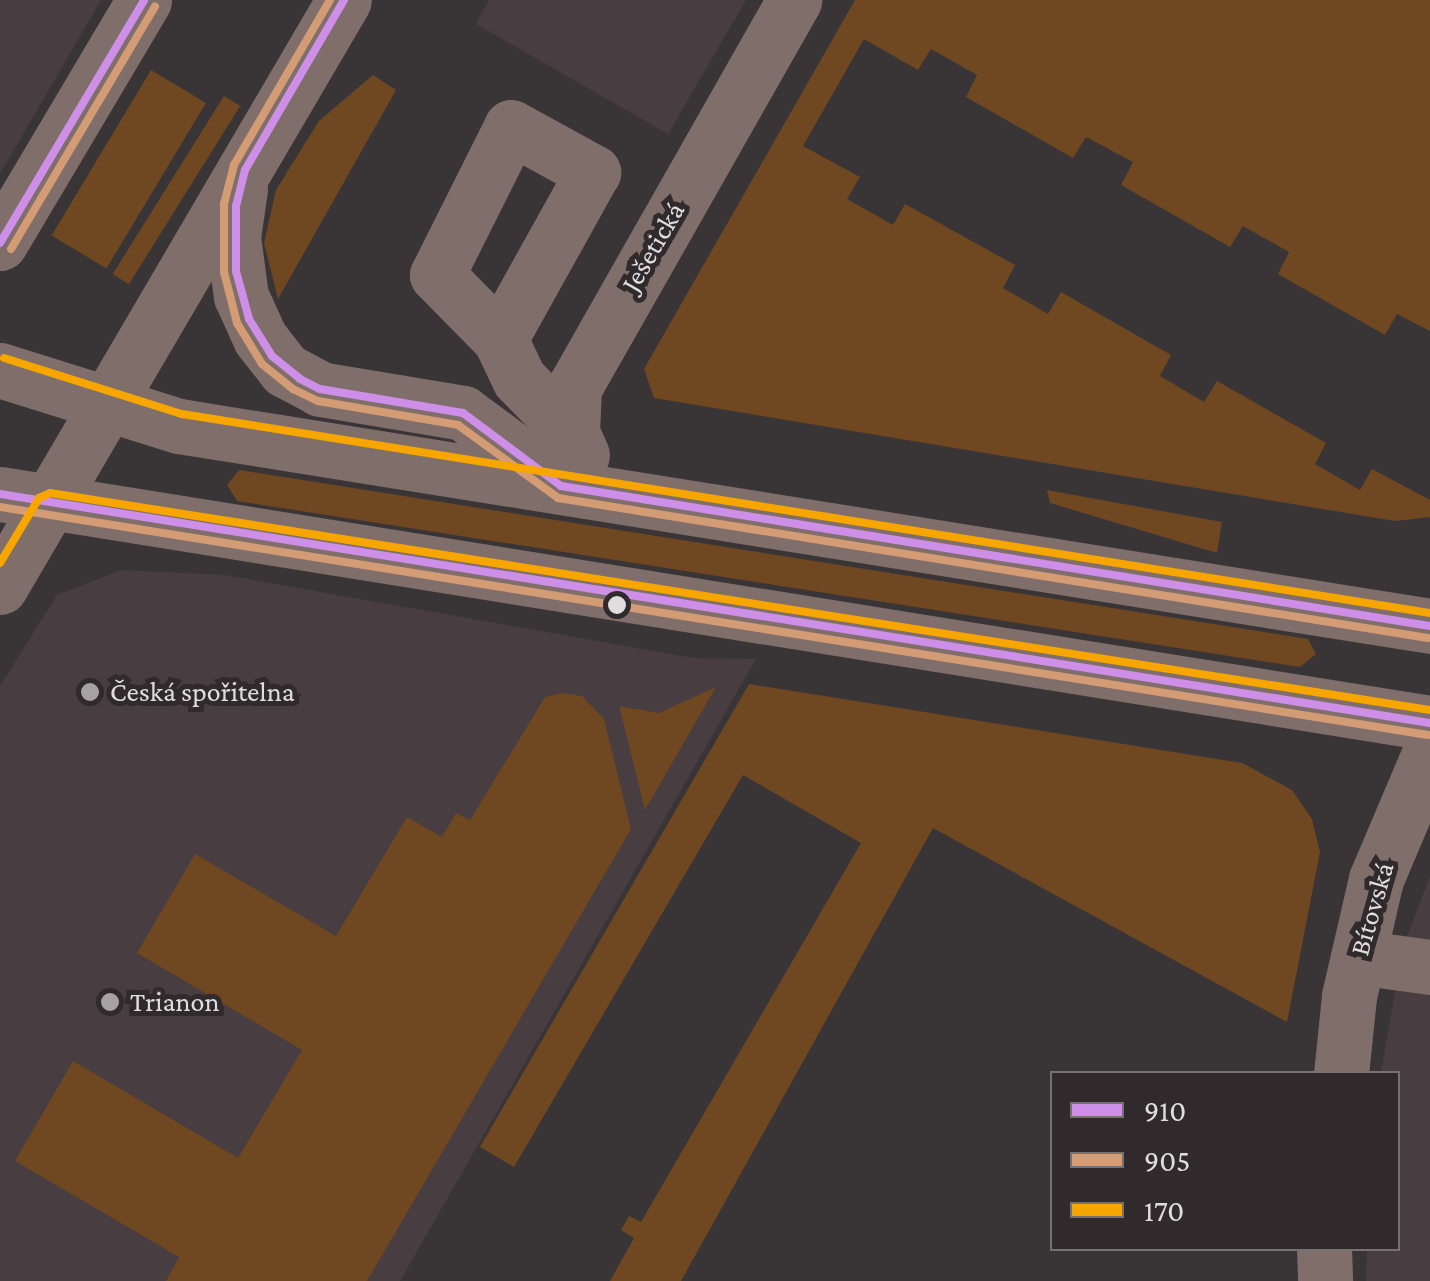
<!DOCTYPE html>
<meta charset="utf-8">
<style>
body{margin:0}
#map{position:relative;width:1430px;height:1281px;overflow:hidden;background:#393537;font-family:"Crimson Pro",serif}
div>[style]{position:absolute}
.built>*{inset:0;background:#483d40}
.green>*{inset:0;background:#6f4721;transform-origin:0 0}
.minor>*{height:55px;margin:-27.5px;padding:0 27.5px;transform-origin:27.5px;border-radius:27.5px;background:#806e6b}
.bus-1>*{height:8px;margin:-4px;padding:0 4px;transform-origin:4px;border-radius:4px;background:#ce8fe9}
.bus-2>*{height:8px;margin:-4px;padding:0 4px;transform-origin:4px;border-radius:4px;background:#d39c74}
.bus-3>*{height:8px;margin:-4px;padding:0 4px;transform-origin:4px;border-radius:4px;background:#f7a600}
.dots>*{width:28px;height:28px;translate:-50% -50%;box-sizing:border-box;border:5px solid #302a2c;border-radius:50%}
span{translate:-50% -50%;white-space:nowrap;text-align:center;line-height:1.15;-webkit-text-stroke:10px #302a2c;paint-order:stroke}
.street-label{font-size:28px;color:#e0ddde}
.poi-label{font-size:28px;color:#e0ddde}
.left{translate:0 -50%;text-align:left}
.legend{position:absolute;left:1050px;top:1071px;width:350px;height:180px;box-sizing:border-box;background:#302a2c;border:2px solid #767273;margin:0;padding:12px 18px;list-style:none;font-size:30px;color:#e0ddde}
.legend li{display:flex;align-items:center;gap:20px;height:50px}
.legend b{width:50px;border:2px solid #767273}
</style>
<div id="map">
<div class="built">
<div style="clip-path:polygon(0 0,101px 0,0 174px)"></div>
<div style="clip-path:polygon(489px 0,746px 0,668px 134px,476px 24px)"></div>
<div style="clip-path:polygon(122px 570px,225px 575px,693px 658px,756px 659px,400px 1281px,0 1281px,0 686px,57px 595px)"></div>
<div style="clip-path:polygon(1430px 876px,1430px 1281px,1366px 1281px,1367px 1249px,1398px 1248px,1398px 1074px,1381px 1073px,1402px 950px)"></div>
</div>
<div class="green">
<div style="clip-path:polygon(855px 0,1430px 0,1430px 331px,1397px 314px,1385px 335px,1278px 274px,1289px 252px,1243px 226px,1230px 247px,1121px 185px,1133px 162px,1086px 137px,1073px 158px,966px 97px,977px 75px,931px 49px,918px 70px,864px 39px,803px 146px,860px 177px,847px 199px,893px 225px,905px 204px,1015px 265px,1003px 288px,1048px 314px,1061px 292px,1171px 355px,1160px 376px,1204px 402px,1217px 381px,1326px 443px,1315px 464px,1360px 490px,1372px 469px,1430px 500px,1430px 517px,1395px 521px,654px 398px,644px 369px)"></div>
<div style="left:151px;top:70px;width:64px;height:193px;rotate:31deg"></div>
<div style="clip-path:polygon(373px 75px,396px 90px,278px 299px,264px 243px,276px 190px,319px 121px)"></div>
<div style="left:224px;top:96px;width:19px;height:210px;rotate:32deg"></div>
<div style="clip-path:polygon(239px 470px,1308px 639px,1316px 654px,1300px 667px,237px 501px,227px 485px)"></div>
<div style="clip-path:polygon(1047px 490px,1222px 522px,1217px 553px,1050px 503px)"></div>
<div style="clip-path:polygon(749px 684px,1242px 763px,1292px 790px,1312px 819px,1320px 852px,1287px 1022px,933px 828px,681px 1281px,610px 1281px,634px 1238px,621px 1230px,629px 1216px,641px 1222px,861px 843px,743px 775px,514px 1167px,480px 1147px)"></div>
<div style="clip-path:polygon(716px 687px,645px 810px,619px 706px,659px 713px)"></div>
<div style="clip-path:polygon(563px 693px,582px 696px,604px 719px,631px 829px,367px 1281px,166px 1281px,179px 1257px,15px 1161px,73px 1061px,238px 1158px,302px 1050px,137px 953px,195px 854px,336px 936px,407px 817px,442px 837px,456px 813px,470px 820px,545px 697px)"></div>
</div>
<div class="minor">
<div style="left:240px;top:189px;width:49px;rotate:98.3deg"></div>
<div style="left:233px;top:237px;width:60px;rotate:82.3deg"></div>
<div style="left:241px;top:296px;width:46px;rotate:65.7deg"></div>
<div style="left:260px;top:338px;width:41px;rotate:52deg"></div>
<div style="left:285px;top:370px;width:40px;rotate:28deg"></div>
<div style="left:320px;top:389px;width:145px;rotate:9.5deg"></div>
<div style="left:463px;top:413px;width:114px;rotate:36.5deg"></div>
<div style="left:0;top:243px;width:282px;rotate:-59.3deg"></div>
<div style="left:500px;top:339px;width:90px;rotate:-134.5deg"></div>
<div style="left:437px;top:275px;width:165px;rotate:-63.4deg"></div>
<div style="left:511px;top:127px;width:94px;rotate:28.8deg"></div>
<div style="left:593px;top:172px;width:191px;rotate:119.1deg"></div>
<div style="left:500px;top:339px;width:44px;rotate:64.6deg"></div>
<div style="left:519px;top:379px;width:76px;rotate:45.5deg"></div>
<div style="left:0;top:370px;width:188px;rotate:17.4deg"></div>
<div style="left:179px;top:426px;width:1267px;rotate:9.08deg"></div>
<div style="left:582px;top:455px;width:24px;rotate:-114deg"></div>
<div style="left:572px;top:433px;width:45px;rotate:-87.5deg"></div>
<div style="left:574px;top:388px;width:446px;rotate:-60.4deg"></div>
<div style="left:0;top:494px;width:1448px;rotate:9.1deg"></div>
<div style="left:0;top:587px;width:680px;rotate:-59.63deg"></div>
<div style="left:1358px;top:957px;width:73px;rotate:7.9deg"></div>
<div style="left:1341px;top:1074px;width:78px;rotate:-84.1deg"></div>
<div style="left:1349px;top:996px;width:120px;rotate:-77deg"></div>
<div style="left:1376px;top:879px;width:138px;rotate:-67deg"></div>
<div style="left:1324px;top:1248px;width:33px;rotate:88deg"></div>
</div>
<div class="bus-1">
<div style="left:344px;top:0;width:197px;rotate:120.2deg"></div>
<div style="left:245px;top:170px;width:37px;rotate:104deg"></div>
<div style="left:236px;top:206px;width:65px;rotate:90deg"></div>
<div style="left:236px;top:271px;width:50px;rotate:74.8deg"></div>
<div style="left:249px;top:319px;width:44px;rotate:58.1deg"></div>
<div style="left:272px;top:356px;width:36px;rotate:39deg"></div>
<div style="left:300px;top:379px;width:22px;rotate:27deg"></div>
<div style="left:320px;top:389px;width:145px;rotate:9.5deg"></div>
<div style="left:463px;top:413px;width:122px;rotate:36.7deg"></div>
<div style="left:561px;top:486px;width:880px;rotate:9.15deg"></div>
<div style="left:0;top:243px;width:282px;rotate:-59.3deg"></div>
<div style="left:0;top:494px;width:1448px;rotate:9.1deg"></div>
</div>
<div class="bus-2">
<div style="left:330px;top:0;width:191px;rotate:120.2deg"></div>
<div style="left:234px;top:165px;width:40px;rotate:104.4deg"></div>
<div style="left:224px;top:204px;width:68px;rotate:90deg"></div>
<div style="left:224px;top:272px;width:53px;rotate:75.7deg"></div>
<div style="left:237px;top:323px;width:48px;rotate:58.6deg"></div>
<div style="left:262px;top:364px;width:40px;rotate:39deg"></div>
<div style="left:293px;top:389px;width:28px;rotate:26deg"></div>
<div style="left:318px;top:401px;width:142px;rotate:9.7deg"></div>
<div style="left:458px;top:425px;width:124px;rotate:36.1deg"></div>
<div style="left:558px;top:498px;width:881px;rotate:9.14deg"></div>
<div style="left:11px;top:249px;width:282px;rotate:-59.3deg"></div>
<div style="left:0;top:507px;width:1446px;rotate:9.07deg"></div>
</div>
<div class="bus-3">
<div style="left:4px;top:358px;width:187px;rotate:17.5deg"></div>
<div style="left:182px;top:414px;width:1264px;rotate:9.06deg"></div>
<div style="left:0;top:563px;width:76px;rotate:-59deg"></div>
<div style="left:39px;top:498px;width:12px;rotate:-24deg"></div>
<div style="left:50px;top:493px;width:1397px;rotate:8.94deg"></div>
</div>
<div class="dots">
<div style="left:617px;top:605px;background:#e0ddde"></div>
<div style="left:90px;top:692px;background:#a6a2a4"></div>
<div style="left:110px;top:1002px;background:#a6a2a4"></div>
</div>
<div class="street-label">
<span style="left:653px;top:247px;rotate:-60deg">Ješetická</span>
<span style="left:1372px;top:909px;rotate:-74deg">Bítovská</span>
</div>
<div class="poi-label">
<span class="left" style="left:110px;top:692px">Česká spořitelna</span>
<span class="left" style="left:130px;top:1002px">Trianon</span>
</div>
<ul class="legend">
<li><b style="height:12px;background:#ce8fe9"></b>910</li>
<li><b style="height:12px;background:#d39c74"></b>905</li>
<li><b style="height:12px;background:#f7a600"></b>170</li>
</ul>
</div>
